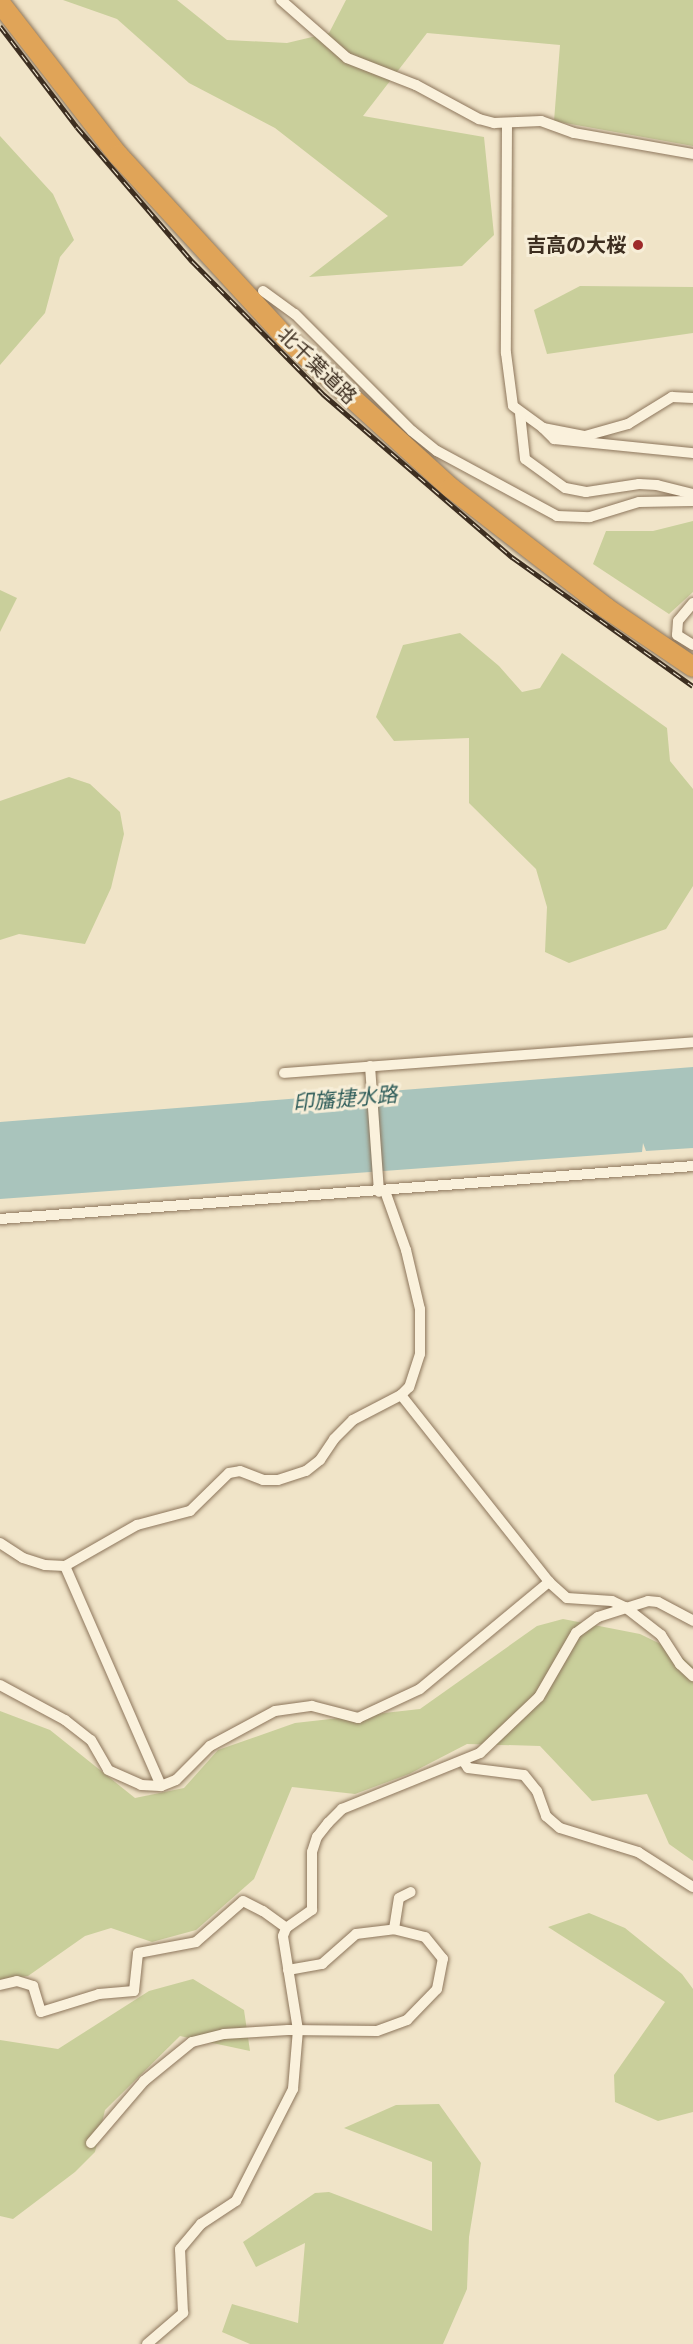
<!DOCTYPE html>
<meta charset="utf-8">
<style>
body{margin:0}
#map{position:relative;width:693px;height:2344px;overflow:hidden;background:#f0e4c8;font-family:"Zilla Slab","Noto Sans JP",serif}
div>[style]{position:absolute}
.green>*{inset:0;background:#c9cf9b}
.water>*{inset:0;background:#a9c4bc}
.roads{filter:drop-shadow(0 0 2px #8d765c) drop-shadow(0 0 2px #8d765c)}
.street>*{height:10px;margin:-5px;padding:0 5px;transform-origin:5px;border-radius:5px;background:#faf1dc}
.highway>*{height:20px;margin:-10px;padding:0 10px;transform-origin:10px;border-radius:10px;background:#e0a458}
.rail>*{height:5px;margin-top:-2.5px;transform-origin:0;background:repeating-linear-gradient(90deg,#f7eed8 0 9px,#3d2e20 0 18px);box-sizing:border-box;border-block:2px solid #3d2e20}
.dots>*{width:16px;height:16px;translate:-50% -50%;box-sizing:border-box;border:3px solid #f7eed8;border-radius:50%}
span{translate:-50% -50%;white-space:nowrap;text-align:center;line-height:1.15;-webkit-text-stroke:6px #f7eed8;paint-order:stroke}
.poi-label{font-size:20px;color:#3d2e20;font-weight:700}
.right{translate:-100% -50%;text-align:right}
.street-label{font-size:20px;color:#3d2e20}
.water-label{font-size:21px;color:#2f5d5a;font-style:italic}
</style>
<div id="map">
<div class="green">
<div style="clip-path:polygon(63px 0,177px 0,227px 40px,287px 43px,329px 33px,346px 0,693px 0,693px 146px,554px 121px,560px 45px,427px 33px,363px 116px,484px 137px,494px 235px,462px 266px,309px 277px,388px 216px,275px 128px,189px 83px,117px 19px)"></div>
<div style="clip-path:polygon(0 136px,53px 194px,74px 240px,60px 257px,45px 313px,0 365px)"></div>
<div style="clip-path:polygon(580px 286px,693px 287px,693px 333px,547px 354px,534px 310px)"></div>
<div style="clip-path:polygon(693px 521px,693px 592px,669px 614px,593px 564px,606px 531px,653px 531px)"></div>
<div style="clip-path:polygon(0 590px,17px 598px,0 632px)"></div>
<div style="clip-path:polygon(460px 633px,499px 666px,522px 692px,540px 688px,562px 653px,667px 728px,670px 761px,693px 789px,693px 886px,666px 929px,569px 963px,545px 952px,547px 907px,536px 869px,469px 803px,469px 738px,394px 741px,376px 717px,403px 645px)"></div>
<div style="clip-path:polygon(69px 777px,90px 784px,120px 812px,124px 834px,111px 888px,85px 944px,19px 934px,0 940px,0 801px)"></div>
<div style="clip-path:polygon(563px 1619px,640px 1634px,675px 1651px,693px 1667px,693px 1861px,669px 1844px,647px 1794px,592px 1801px,540px 1746px,467px 1744px,409px 1774px,355px 1794px,292px 1787px,254px 1879px,196px 1930px,152px 1942px,111px 1928px,85px 1936px,28px 1976px,0 1980px,0 1711px,50px 1730px,135px 1798px,184px 1788px,218px 1750px,295px 1723px,420px 1709px,537px 1626px)"></div>
<div style="clip-path:polygon(589px 1913px,625px 1928px,682px 1974px,693px 1989px,693px 2112px,658px 2121px,615px 2102px,614px 2075px,665px 2002px,548px 1927px)"></div>
<div style="clip-path:polygon(193px 1979px,244px 2010px,250px 2051px,180px 2036px,105px 2110px,95px 2152px,75px 2172px,13px 2219px,0 2216px,0 2040px,58px 2049px,149px 1991px)"></div>
<div style="clip-path:polygon(439px 2104px,481px 2163px,469px 2237px,467px 2289px,443px 2344px,250px 2344px,222px 2332px,232px 2304px,298px 2323px,305px 2243px,256px 2267px,243px 2242px,315px 2193px,329px 2192px,432px 2231px,432px 2162px,344px 2128px,396px 2105px)"></div>
</div>
<div class="water">
<div style="clip-path:polygon(693px 1067px,693px 1148px,646px 1151px,643px 1143px,642px 1152px,0 1199px,0 1122px)"></div>
</div>
<div class="roads">
<div class="street">
<div style="left:281px;top:0;width:88px;rotate:41.3deg"></div>
<div style="left:347px;top:58px;width:74px;rotate:21.4deg"></div>
<div style="left:416px;top:85px;width:72px;rotate:28.4deg"></div>
<div style="left:479px;top:119px;width:16px;rotate:15deg"></div>
<div style="left:494px;top:123px;width:47px;rotate:-2.4deg"></div>
<div style="left:541px;top:121px;width:35px;rotate:20deg"></div>
<div style="left:574px;top:133px;width:121px;rotate:10deg"></div>
<div style="left:507px;top:124px;width:229px;rotate:90.3deg"></div>
<div style="left:506px;top:353px;width:53px;rotate:82.5deg"></div>
<div style="left:513px;top:406px;width:37px;rotate:36deg"></div>
<div style="left:543px;top:428px;width:43px;rotate:10.8deg"></div>
<div style="left:585px;top:436px;width:45px;rotate:-15.6deg"></div>
<div style="left:628px;top:424px;width:52px;rotate:-31.5deg"></div>
<div style="left:672px;top:397px;width:21px;rotate:3deg"></div>
<div style="left:263px;top:291px;width:39px;rotate:36deg"></div>
<div style="left:295px;top:314px;width:165px;rotate:45deg"></div>
<div style="left:412px;top:431px;width:32px;rotate:39deg"></div>
<div style="left:437px;top:451px;width:136px;rotate:28.4deg"></div>
<div style="left:557px;top:516px;width:33px;rotate:2deg"></div>
<div style="left:590px;top:517px;width:51px;rotate:-17deg"></div>
<div style="left:639px;top:502px;width:53px;rotate:-1.1deg"></div>
<div style="left:692px;top:501px;width:7px;rotate:-82deg"></div>
<div style="left:693px;top:494px;width:37px;rotate:-166deg"></div>
<div style="left:657px;top:485px;width:18px;rotate:-177deg"></div>
<div style="left:639px;top:484px;width:54px;rotate:171.4deg"></div>
<div style="left:586px;top:492px;width:21px;rotate:-169deg"></div>
<div style="left:565px;top:488px;width:49px;rotate:-144.1deg"></div>
<div style="left:525px;top:459px;width:45px;rotate:-96.3deg"></div>
<div style="left:543px;top:428px;width:16px;rotate:45deg"></div>
<div style="left:554px;top:439px;width:140px;rotate:5.8deg"></div>
<div style="left:693px;top:603px;width:23px;rotate:130deg"></div>
<div style="left:678px;top:621px;width:14px;rotate:94deg"></div>
<div style="left:677px;top:635px;width:19px;rotate:32deg"></div>
<div style="left:370px;top:1066px;width:126px;rotate:85.9deg"></div>
<div style="left:284px;top:1073px;width:410px;rotate:-4.3deg"></div>
<div style="left:385px;top:1191px;width:63px;rotate:70.4deg"></div>
<div style="left:406px;top:1250px;width:61px;rotate:76.7deg"></div>
<div style="left:420px;top:1309px;width:45px;rotate:90deg"></div>
<div style="left:420px;top:1354px;width:35px;rotate:108deg"></div>
<div style="left:409px;top:1387px;width:11px;rotate:135deg"></div>
<div style="left:401px;top:1395px;width:238px;rotate:51.6deg"></div>
<div style="left:549px;top:1582px;width:24px;rotate:42deg"></div>
<div style="left:567px;top:1598px;width:45px;rotate:3.8deg"></div>
<div style="left:612px;top:1601px;width:14px;rotate:25deg"></div>
<div style="left:625px;top:1607px;width:46px;rotate:37.9deg"></div>
<div style="left:661px;top:1635px;width:35px;rotate:57deg"></div>
<div style="left:680px;top:1664px;width:18px;rotate:43deg"></div>
<div style="left:0;top:1219px;width:695px;rotate:-4.37deg"></div>
<div style="left:0;top:1543px;width:27px;rotate:33deg"></div>
<div style="left:23px;top:1558px;width:23px;rotate:18deg"></div>
<div style="left:45px;top:1565px;width:20px;rotate:3deg"></div>
<div style="left:65px;top:1566px;width:83px;rotate:-29.7deg"></div>
<div style="left:137px;top:1525px;width:55px;rotate:-14.8deg"></div>
<div style="left:190px;top:1511px;width:54px;rotate:-44.3deg"></div>
<div style="left:229px;top:1473px;width:11px;rotate:-10deg"></div>
<div style="left:240px;top:1471px;width:25px;rotate:21deg"></div>
<div style="left:263px;top:1480px;width:15px"></div>
<div style="left:278px;top:1480px;width:29px;rotate:-18deg"></div>
<div style="left:306px;top:1471px;width:18px;rotate:-38deg"></div>
<div style="left:320px;top:1460px;width:25px;rotate:-56deg"></div>
<div style="left:334px;top:1439px;width:27px;rotate:-45deg"></div>
<div style="left:353px;top:1420px;width:54px;rotate:-27.5deg"></div>
<div style="left:65px;top:1566px;width:240px;rotate:66.4deg"></div>
<div style="left:0;top:1685px;width:74px;rotate:28.3deg"></div>
<div style="left:65px;top:1720px;width:33px;rotate:38deg"></div>
<div style="left:91px;top:1740px;width:34px;rotate:60deg"></div>
<div style="left:108px;top:1770px;width:36px;rotate:24deg"></div>
<div style="left:141px;top:1785px;width:20px;rotate:3deg"></div>
<div style="left:161px;top:1786px;width:16px;rotate:-22deg"></div>
<div style="left:176px;top:1780px;width:48px;rotate:-45deg"></div>
<div style="left:210px;top:1746px;width:74px;rotate:-28.3deg"></div>
<div style="left:275px;top:1711px;width:37px;rotate:-8deg"></div>
<div style="left:312px;top:1706px;width:48px;rotate:14.6deg"></div>
<div style="left:358px;top:1718px;width:68px;rotate:-25.1deg"></div>
<div style="left:420px;top:1689px;width:168px;rotate:-39.7deg"></div>
<div style="left:464px;top:1762px;width:7px;rotate:56deg"></div>
<div style="left:468px;top:1768px;width:56px;rotate:7.1deg"></div>
<div style="left:524px;top:1775px;width:21px;rotate:51deg"></div>
<div style="left:537px;top:1791px;width:27px;rotate:70deg"></div>
<div style="left:546px;top:1816px;width:18px;rotate:41deg"></div>
<div style="left:560px;top:1828px;width:82px;rotate:17.1deg"></div>
<div style="left:638px;top:1852px;width:65px;rotate:32.5deg"></div>
<div style="left:288px;top:1970px;width:35px;rotate:-10deg"></div>
<div style="left:322px;top:1964px;width:45px;rotate:-41.4deg"></div>
<div style="left:356px;top:1934px;width:38px;rotate:-7deg"></div>
<div style="left:394px;top:1929px;width:31px;rotate:-81deg"></div>
<div style="left:399px;top:1898px;width:13px;rotate:-27deg"></div>
<div style="left:0;top:1985px;width:17px;rotate:-13deg"></div>
<div style="left:17px;top:1981px;width:17px;rotate:17deg"></div>
<div style="left:33px;top:1986px;width:27px;rotate:73deg"></div>
<div style="left:41px;top:2012px;width:61px;rotate:-17.2deg"></div>
<div style="left:99px;top:1994px;width:35px;rotate:-5deg"></div>
<div style="left:134px;top:1991px;width:38px;rotate:-84deg"></div>
<div style="left:138px;top:1953px;width:59px;rotate:-10.7deg"></div>
<div style="left:196px;top:1942px;width:62px;rotate:-41.1deg"></div>
<div style="left:243px;top:1901px;width:22px;rotate:27deg"></div>
<div style="left:263px;top:1911px;width:29px;rotate:36deg"></div>
<div style="left:91px;top:2143px;width:82px;rotate:-49.5deg"></div>
<div style="left:144px;top:2081px;width:62px;rotate:-39.1deg"></div>
<div style="left:192px;top:2042px;width:33px;rotate:-14deg"></div>
<div style="left:224px;top:2034px;width:64px;rotate:-3.6deg"></div>
<div style="left:288px;top:2030px;width:89px;rotate:0.6deg"></div>
<div style="left:377px;top:2031px;width:32px;rotate:-20deg"></div>
<div style="left:407px;top:2020px;width:43px;rotate:-45.9deg"></div>
<div style="left:437px;top:1989px;width:31px;rotate:-79deg"></div>
<div style="left:443px;top:1959px;width:28px;rotate:-129deg"></div>
<div style="left:425px;top:1937px;width:32px;rotate:-166deg"></div>
<div style="left:147px;top:2344px;width:48px;rotate:-40.7deg"></div>
<div style="left:183px;top:2313px;width:64px;rotate:-92.7deg"></div>
<div style="left:180px;top:2249px;width:33px;rotate:-50deg"></div>
<div style="left:201px;top:2224px;width:42px;rotate:-33.3deg"></div>
<div style="left:236px;top:2201px;width:126px;rotate:-63deg"></div>
<div style="left:293px;top:2089px;width:59px;rotate:-85.2deg"></div>
<div style="left:298px;top:2030px;width:95px;rotate:-99.1deg"></div>
<div style="left:283px;top:1936px;width:9px;rotate:-69deg"></div>
<div style="left:286px;top:1928px;width:32px;rotate:-35deg"></div>
<div style="left:312px;top:1910px;width:58px;rotate:-90deg"></div>
<div style="left:312px;top:1852px;width:16px;rotate:-72deg"></div>
<div style="left:317px;top:1837px;width:18px;rotate:-52deg"></div>
<div style="left:328px;top:1823px;width:20px;rotate:-45deg"></div>
<div style="left:342px;top:1809px;width:149px;rotate:-22.1deg"></div>
<div style="left:480px;top:1753px;width:81px;rotate:-43.5deg"></div>
<div style="left:539px;top:1697px;width:74px;rotate:-60deg"></div>
<div style="left:576px;top:1633px;width:27px;rotate:-36deg"></div>
<div style="left:598px;top:1617px;width:52px;rotate:-17.7deg"></div>
<div style="left:648px;top:1601px;width:10px;rotate:6deg"></div>
<div style="left:658px;top:1602px;width:40px;rotate:28deg"></div>
</div>
<div class="highway">
<div style="left:0;top:3px;width:192px;rotate:52.2deg"></div>
<div style="left:118px;top:155px;width:248px;rotate:47.4deg"></div>
<div style="left:286px;top:338px;width:223px;rotate:42.3deg"></div>
<div style="left:451px;top:488px;width:196px;rotate:37.7deg"></div>
<div style="left:606px;top:608px;width:105px;rotate:34.1deg"></div>
</div>
</div>
<div class="rail">
<div style="left:0;top:26px;width:127px;rotate:52.7deg"></div>
<div style="left:77px;top:127px;width:177px;rotate:49.4deg"></div>
<div style="left:192px;top:261px;width:187px;rotate:45.4deg"></div>
<div style="left:323px;top:394px;width:250px;rotate:40.8deg"></div>
<div style="left:512px;top:557px;width:222px;rotate:35.5deg"></div>
</div>
<div class="dots">
<div style="left:638px;top:245px;background:#9e2a2b"></div>
</div>
<div class="poi-label">
<span class="right" style="left:626px;top:245px">吉高の大桜</span>
</div>
<div class="street-label">
<span style="left:317px;top:366px;rotate:44deg">北千葉道路</span>
</div>
<div class="water-label">
<span style="left:345px;top:1099px;rotate:-5deg">印旛捷水路</span>
</div>
</div>
